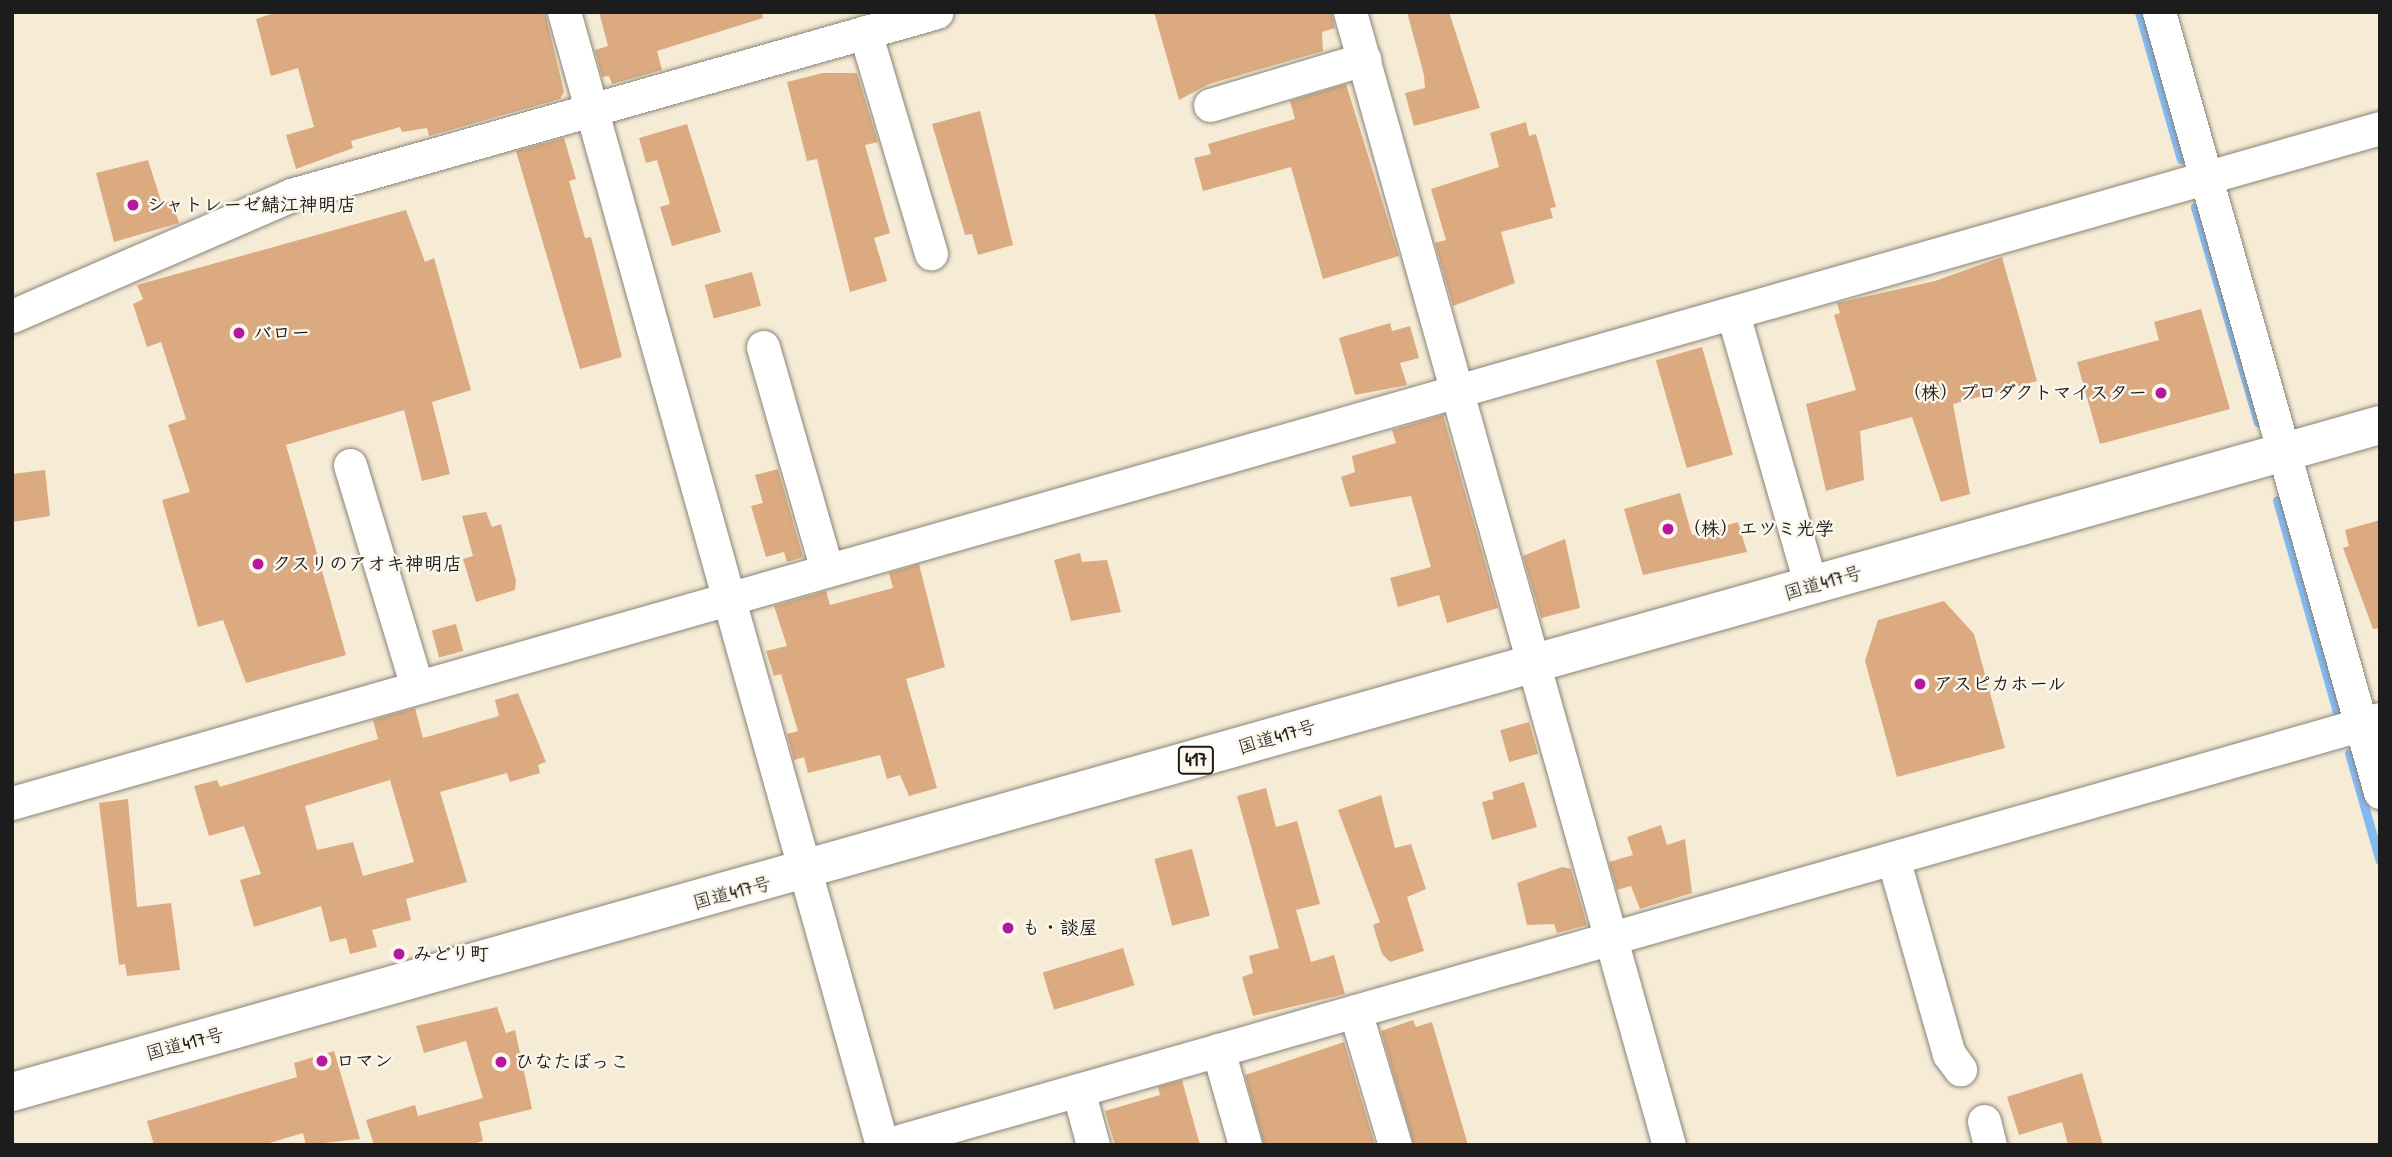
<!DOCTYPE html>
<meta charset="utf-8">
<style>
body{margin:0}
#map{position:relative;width:2392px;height:1157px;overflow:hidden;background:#f6ebd5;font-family:"Patrick Hand","Klee One",sans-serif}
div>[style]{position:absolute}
.stream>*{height:9px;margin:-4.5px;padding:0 4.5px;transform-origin:4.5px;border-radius:4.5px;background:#83baf2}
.building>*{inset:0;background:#dbaa81;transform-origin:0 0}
.roads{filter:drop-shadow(0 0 2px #898478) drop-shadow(0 0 2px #898478)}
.street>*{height:33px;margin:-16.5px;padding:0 16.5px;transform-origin:16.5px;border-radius:16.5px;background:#fff}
.highway>*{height:38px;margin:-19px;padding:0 19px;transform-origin:19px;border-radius:19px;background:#fff}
.dots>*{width:19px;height:19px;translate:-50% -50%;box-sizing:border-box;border:4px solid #fbf7ec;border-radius:50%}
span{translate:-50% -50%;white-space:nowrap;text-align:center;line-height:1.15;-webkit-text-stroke:5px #fbf7ec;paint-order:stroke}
.shield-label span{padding:2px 5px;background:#fbf7ec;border:2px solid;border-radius:5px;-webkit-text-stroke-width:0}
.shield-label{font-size:18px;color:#1c1c1c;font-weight:700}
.poi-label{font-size:19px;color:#1c1c1c;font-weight:700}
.left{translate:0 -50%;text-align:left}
.right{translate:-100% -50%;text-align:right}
.street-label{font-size:19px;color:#1c1c1c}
.frame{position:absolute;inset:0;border:14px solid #1c1c1c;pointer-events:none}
</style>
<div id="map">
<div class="stream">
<div style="left:2139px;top:12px;width:153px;rotate:74.1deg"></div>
<div style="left:2195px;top:207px;width:224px;rotate:73.7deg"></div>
<div style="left:2277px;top:500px;width:220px;rotate:74.2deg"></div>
<div style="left:2349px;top:753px;width:112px;rotate:74deg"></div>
</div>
<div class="building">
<div style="clip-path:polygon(278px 12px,545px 12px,564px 92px,560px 99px,429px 136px,427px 128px,402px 132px,400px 127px,351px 141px,353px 148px,296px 169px,286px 135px,314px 127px,298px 68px,271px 76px,256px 19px)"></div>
<div style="clip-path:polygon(599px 12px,762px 12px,763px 18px,657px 51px,662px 70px,612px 84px,609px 76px,602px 77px,595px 50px,608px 46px)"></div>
<div style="clip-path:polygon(1154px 12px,1331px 12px,1335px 28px,1322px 32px,1323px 51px,1209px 84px,1179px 100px)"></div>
<div style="clip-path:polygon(1407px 12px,1449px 12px,1480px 108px,1414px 126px,1405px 93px,1425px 88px,1424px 75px)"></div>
<div style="clip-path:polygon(823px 73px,857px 73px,878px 142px,865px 145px,890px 233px,874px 238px,887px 281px,850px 292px,817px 159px,807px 161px,787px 82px)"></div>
<div style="clip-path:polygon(1346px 84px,1399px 256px,1323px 279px,1291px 167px,1203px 191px,1194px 158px,1211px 154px,1208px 144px,1295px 119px,1290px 101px)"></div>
<div style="clip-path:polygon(980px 111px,1013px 245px,978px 255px,972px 234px,965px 235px,932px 124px)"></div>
<div style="clip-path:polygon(1526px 122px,1529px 136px,1536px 134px,1556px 207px,1550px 208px,1553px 218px,1501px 232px,1515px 283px,1453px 306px,1435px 243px,1446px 240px,1431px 189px,1499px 167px,1490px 133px)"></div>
<div style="clip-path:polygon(687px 124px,721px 232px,672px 246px,660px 207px,670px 204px,657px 160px,646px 163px,639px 138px)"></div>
<div style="clip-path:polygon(564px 138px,576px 179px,569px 181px,585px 238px,591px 237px,622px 357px,580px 369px,516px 151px)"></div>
<div style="clip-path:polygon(148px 160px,162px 204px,172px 201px,179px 223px,114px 242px,96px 173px)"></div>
<div style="clip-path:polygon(406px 210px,425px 262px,434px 258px,471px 390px,432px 402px,450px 474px,422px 481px,404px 410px,286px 445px,346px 655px,246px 683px,223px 620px,198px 627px,162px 500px,190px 492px,168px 425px,186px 419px,161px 342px,147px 347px,133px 304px,143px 299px,137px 285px)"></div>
<div style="clip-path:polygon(2002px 257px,2037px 381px,1953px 404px,1970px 494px,1941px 502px,1912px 417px,1860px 431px,1864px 480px,1826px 491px,1806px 404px,1856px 390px,1834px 315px,1840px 313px,1837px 303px,1935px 281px)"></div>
<div style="left:752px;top:272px;width:35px;height:49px;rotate:75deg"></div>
<div style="clip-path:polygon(2201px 309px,2230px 409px,2100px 444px,2077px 362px,2159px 340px,2154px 322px)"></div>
<div style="clip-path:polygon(1390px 323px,1392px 331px,1410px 326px,1419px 358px,1400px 363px,1407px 385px,1355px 395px,1339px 338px)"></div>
<div style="left:1702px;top:347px;width:112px;height:48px;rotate:74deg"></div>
<div style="clip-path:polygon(1443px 415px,1498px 608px,1447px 623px,1439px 595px,1398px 607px,1390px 578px,1431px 567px,1411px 496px,1350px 507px,1341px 477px,1355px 472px,1352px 456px,1396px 443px,1392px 430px)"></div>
<div style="clip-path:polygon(778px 469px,803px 557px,787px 562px,784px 552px,766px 557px,751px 506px,763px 503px,755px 475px)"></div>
<div style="clip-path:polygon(45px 470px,50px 516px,12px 522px,12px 474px)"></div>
<div style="clip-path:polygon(1680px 493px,1692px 535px,1738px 522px,1747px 552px,1643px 575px,1624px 509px)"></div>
<div style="clip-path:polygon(486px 512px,492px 527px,501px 524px,516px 581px,515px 590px,476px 602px,463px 559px,473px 556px,462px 516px)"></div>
<div style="clip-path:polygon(2380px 520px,2380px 628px,2373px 629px,2343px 548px,2349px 546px,2345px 530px)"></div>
<div style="clip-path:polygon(1565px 539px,1580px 608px,1541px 618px,1523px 556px)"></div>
<div style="clip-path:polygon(1080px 553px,1082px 562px,1107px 560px,1121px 612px,1071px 621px,1054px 560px)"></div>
<div style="clip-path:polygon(919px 564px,945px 667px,906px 679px,937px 788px,909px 796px,900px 775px,887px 779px,880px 755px,808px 773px,804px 757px,794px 760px,787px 734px,798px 731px,781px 674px,774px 676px,766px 651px,787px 646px,774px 606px,826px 591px,830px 605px,893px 588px,889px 573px)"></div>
<div style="clip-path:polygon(1944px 601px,1974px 634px,2005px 748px,1897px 777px,1865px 661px,1878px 620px)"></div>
<div style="left:456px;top:624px;width:28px;height:25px;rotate:75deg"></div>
<div style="clip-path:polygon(evenodd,518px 693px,546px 762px,538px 765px,540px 773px,510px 782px,507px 773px,440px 792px,467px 882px,406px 899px,411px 920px,372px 930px,377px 947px,350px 954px,346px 938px,330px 942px,321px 906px,254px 927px,240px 880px,261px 874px,244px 826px,209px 836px,194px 786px,217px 780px,220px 787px,378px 739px,373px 720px,415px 708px,423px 738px,499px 716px,495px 700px,518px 693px,390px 780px,414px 862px,363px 876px,353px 842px,317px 850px,305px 806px,390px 780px)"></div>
<div style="left:1529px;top:722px;width:33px;height:30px;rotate:74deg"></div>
<div style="clip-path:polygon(1524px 782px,1537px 827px,1492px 840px,1482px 802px,1494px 799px,1492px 792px)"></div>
<div style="clip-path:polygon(1266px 788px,1276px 827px,1297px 821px,1320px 904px,1296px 910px,1311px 962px,1334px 955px,1345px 994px,1253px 1016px,1242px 977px,1253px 973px,1249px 956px,1279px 948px,1237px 796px)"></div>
<div style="clip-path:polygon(1381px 795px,1395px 848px,1411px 844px,1426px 889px,1407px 897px,1424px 951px,1390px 962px,1382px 954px,1373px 925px,1380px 922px,1338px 810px)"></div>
<div style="clip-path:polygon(128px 799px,137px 907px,171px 903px,180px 970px,127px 976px,125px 964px,119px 965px,99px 803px)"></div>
<div style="clip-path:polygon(1661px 825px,1667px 845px,1685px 839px,1692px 893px,1640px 909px,1631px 886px,1617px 890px,1609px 862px,1633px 855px,1627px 837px)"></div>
<div style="left:1192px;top:849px;width:69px;height:39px;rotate:75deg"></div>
<div style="clip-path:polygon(1562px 867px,1571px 869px,1587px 925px,1557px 933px,1554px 924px,1527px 925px,1517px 883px)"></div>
<div style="left:1123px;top:948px;width:39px;height:84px;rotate:73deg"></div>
<div style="clip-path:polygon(497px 1007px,506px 1033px,515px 1030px,532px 1109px,479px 1122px,483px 1141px,470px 1145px,374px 1145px,366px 1120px,415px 1105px,418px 1116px,483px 1098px,466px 1041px,424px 1053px,416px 1026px)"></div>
<div style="clip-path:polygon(1413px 1020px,1416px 1027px,1432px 1022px,1468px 1145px,1414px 1145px,1381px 1031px)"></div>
<div style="clip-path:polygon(1344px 1042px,1375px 1145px,1264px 1145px,1245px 1075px)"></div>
<div style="clip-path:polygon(334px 1051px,360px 1139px,306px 1145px,303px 1133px,263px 1145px,154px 1145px,147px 1121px,297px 1077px,294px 1063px)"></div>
<div style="clip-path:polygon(2082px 1073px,2103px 1145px,2068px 1145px,2062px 1122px,2019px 1135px,2007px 1097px)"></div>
<div style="clip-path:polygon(1182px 1080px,1200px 1145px,1115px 1145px,1105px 1111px,1160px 1095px,1158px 1087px)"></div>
</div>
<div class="roads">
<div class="street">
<div style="left:564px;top:12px;width:1177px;rotate:74.32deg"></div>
<div style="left:1350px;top:12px;width:1177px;rotate:74.28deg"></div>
<div style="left:2159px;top:12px;width:811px;rotate:74.18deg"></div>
<div style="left:865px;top:32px;width:231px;rotate:73.4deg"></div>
<div style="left:1210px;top:105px;width:161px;rotate:-16.6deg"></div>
<div style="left:1733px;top:314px;width:283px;rotate:74deg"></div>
<div style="left:12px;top:316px;width:304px;rotate:-23.4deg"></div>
<div style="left:291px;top:195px;width:671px;rotate:-15.82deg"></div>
<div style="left:763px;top:347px;width:232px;rotate:74deg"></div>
<div style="left:350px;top:465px;width:232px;rotate:73.2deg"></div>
<div style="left:12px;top:803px;width:2462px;rotate:-15.91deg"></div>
<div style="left:1893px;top:858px;width:204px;rotate:74.1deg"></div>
<div style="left:1949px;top:1054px;width:19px;rotate:54deg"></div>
<div style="left:1355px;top:1011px;width:140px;rotate:73.4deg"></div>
<div style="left:1218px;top:1050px;width:99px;rotate:74.1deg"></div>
<div style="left:1078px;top:1090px;width:57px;rotate:74.7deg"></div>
<div style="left:1984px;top:1121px;width:25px;rotate:76deg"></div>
<div style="left:885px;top:1145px;width:1555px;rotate:-15.9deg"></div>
</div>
<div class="highway">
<div style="left:12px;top:1092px;width:2460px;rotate:-15.73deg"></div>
</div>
</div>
<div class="dots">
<div style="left:133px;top:205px;background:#b5179e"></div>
<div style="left:239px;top:333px;background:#b5179e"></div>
<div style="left:2161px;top:393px;background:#b5179e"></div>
<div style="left:1668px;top:529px;background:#b5179e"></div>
<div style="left:258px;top:564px;background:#b5179e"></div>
<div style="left:1920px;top:684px;background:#b5179e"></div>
<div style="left:1008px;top:928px;background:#b5179e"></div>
<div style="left:399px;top:954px;background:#b5179e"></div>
<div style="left:322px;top:1061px;background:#b5179e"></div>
<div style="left:501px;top:1062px;background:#b5179e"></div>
</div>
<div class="shield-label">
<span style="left:1196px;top:760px">417</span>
</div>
<div class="poi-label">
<span class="left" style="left:147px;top:205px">シャトレーゼ鯖江神明店</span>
<span class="left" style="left:253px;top:333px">バロー</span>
<span class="right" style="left:2147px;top:393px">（株）プロダクトマイスター</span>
<span class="left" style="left:1682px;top:529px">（株）エツミ光学</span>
<span class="left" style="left:272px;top:564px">クスリのアオキ神明店</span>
<span class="left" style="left:1934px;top:684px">アスピカホール</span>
<span class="left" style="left:1022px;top:928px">も・談屋</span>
<span class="left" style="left:413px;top:954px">みどり町</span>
<span class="left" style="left:336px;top:1061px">ロマン</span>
<span class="left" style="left:515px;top:1062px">ひなたぼっこ</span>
</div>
<div class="street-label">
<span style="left:1823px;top:583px;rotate:-16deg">国道417号</span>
<span style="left:1277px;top:737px;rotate:-16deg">国道417号</span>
<span style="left:732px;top:893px;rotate:-15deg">国道417号</span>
<span style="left:185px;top:1044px;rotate:-15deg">国道417号</span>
</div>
<div class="frame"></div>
</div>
